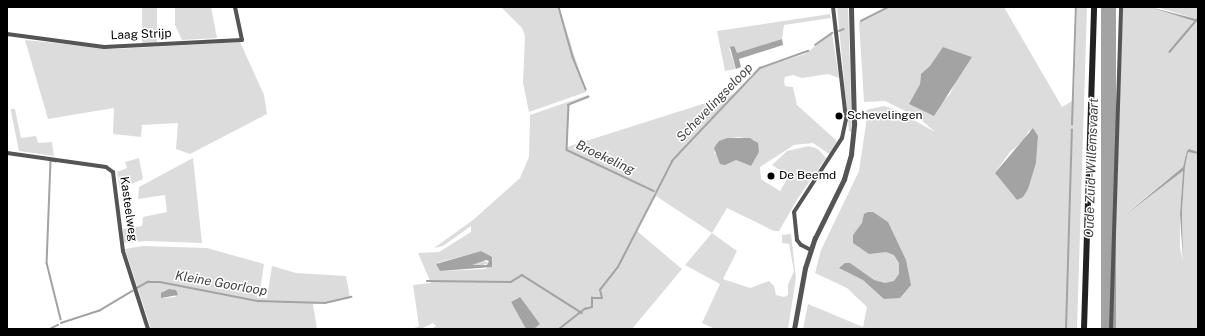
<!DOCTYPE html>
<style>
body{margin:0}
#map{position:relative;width:1205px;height:336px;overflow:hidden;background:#fff;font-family:"Public Sans",sans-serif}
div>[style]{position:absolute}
.green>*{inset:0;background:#dcdcdc;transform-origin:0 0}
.water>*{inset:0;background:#a3a3a3;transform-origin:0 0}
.stream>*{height:1.5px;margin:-0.75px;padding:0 0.75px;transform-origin:0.75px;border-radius:0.75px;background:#a3a3a3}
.minor>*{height:4px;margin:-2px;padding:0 2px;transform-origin:2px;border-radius:2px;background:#555}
.tertiary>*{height:5px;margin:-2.5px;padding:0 2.5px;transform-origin:2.5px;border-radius:2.5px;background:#555}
.secondary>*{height:5.5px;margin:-2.75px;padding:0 2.75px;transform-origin:2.75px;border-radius:2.75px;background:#222}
.dots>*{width:11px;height:11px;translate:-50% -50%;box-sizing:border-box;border:2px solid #fff;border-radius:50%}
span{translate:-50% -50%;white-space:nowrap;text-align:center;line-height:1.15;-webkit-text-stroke:3px #fff;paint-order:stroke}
.street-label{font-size:12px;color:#000}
.poi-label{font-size:12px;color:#000}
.left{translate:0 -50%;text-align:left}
.water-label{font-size:13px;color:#444;font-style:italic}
.frame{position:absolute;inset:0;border:8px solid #000;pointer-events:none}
</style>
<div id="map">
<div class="green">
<div style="left:142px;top:7px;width:15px;height:36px"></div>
<div style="clip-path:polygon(175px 7px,211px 7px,217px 38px,182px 40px,175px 25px)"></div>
<div style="clip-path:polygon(501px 7px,559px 7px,586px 92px,529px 112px,523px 83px,525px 36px,522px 28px)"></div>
<div style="clip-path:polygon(837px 7px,848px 7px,852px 132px,849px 131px)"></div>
<div style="clip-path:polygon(evenodd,889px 7px,1004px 7px,1062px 107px,1074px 100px,1077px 7px,1087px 7px,1077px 329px,803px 329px,808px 304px,863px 327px,867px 307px,847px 288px,815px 273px,821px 250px,859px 171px,866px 124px,866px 110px,884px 106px,896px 110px,935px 132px,919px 118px,885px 101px,864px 102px,859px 22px,889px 7px,943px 47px,972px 57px,959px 74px,950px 94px,930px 114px,910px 104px,920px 84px,921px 74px,931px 66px,943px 47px,889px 7px,1029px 130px,1038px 136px,1036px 163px,1017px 200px,995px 173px,1010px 152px,1024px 140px,1029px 130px)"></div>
<div style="clip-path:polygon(1123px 7px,1150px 7px,1194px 20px,1170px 53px,1198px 20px,1198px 152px,1188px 150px,1183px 167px,1125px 214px,1183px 171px,1180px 214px,1180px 248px,1183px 261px,1182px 212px,1185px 167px,1188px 152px,1198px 154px,1198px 329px,1112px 329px)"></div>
<div style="clip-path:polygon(1157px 7px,1198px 7px,1198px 17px,1196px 19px)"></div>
<div style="clip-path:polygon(830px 14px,831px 18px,784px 25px,782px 39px,737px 53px,729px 48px,736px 69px,725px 71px,717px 31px)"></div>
<div style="clip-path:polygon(evenodd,832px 33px,839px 78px,828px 74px,802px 78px,793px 75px,785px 77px,784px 81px,785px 86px,793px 87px,797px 105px,837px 141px,832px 150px,829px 154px,813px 143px,794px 145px,760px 167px,761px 179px,780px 191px,789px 176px,772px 165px,787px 151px,809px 146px,818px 149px,826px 158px,798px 198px,779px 231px,774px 231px,727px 208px,712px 233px,737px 251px,723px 279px,750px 288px,769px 281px,774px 286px,776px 295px,784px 297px,788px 295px,788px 285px,794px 271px,789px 244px,782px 243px,782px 235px,791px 234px,796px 278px,788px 329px,715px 329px,702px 323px,720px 284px,685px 265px,712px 233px,656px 196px,637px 231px,682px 269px,632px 329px,534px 329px,540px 324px,519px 297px,511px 302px,526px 329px,431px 329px,436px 326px,433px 323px,421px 329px,412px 329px,419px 326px,413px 285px,431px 283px,418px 253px,439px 252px,471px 232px,471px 226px,443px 246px,434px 248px,473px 220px,520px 178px,529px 157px,530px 115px,588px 95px,589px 98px,569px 105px,567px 147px,734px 94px,760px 68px,805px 54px,832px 33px,739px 137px,755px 140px,751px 166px,736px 160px,731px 162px,714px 153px,724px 139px,739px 137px,832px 33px,481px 251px,493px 259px,486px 269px,440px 271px,437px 263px,481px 251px)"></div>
<div style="clip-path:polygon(25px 40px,116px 49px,240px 42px,264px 95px,267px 114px,190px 154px,176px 149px,178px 123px,142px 125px,141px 137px,113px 134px,114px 108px,48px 119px)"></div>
<div style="clip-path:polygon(15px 109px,21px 138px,36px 136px,38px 143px,52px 142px,54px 156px,19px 151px,11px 112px,11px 109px)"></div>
<div style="clip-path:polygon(139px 158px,143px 179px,120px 189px,117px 172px,127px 168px,125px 162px)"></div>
<div style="clip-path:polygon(193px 158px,202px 243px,147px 241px,124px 243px,123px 229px,142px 226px,143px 217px,167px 212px,165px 195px,138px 199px,139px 187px)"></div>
<div style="clip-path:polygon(evenodd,142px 246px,207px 248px,264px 264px,259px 298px,267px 298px,272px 266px,296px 273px,346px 276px,350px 298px,313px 304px,317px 329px,151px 329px,125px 249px,142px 246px,172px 289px,176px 297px,162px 298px,163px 292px,172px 289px)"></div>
<div style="clip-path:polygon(482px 260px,489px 263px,483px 265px,471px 265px)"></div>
</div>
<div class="water">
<div style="left:1101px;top:7px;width:15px;height:322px"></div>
<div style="clip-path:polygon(1150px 7px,1196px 19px,1198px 17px,1198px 20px,1170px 53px,1168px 52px,1194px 21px)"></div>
<div style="clip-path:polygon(782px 39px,783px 45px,739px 59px,741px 67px,736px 69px,730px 47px,734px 46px,737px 53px)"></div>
<div style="clip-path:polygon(943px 47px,972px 57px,934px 116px,909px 104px,920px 84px,921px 74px,930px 66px)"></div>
<div style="clip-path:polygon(1033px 128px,1038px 136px,1036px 163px,1028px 189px,1023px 197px,1017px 200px,995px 173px)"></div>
<div style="clip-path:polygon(727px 138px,750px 138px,758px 143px,759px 152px,751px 166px,736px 160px,725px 165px,720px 164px,714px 148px,719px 141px)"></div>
<div style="clip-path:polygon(1189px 149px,1198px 152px,1198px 154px,1188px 152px,1185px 167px,1182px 212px,1183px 261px,1180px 214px,1183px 171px,1125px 215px,1183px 167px,1187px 151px)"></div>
<div style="clip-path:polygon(868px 212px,873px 212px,888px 222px,906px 260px,911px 285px,900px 298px,884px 299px,863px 280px,839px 268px,845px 263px,850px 263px,874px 280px,885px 283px,894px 281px,899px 274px,899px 263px,894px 255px,886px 252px,869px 254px,853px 243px,853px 235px,862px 223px,864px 214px)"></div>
<div style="clip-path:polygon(evenodd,481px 251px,492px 257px,492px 267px,440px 271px,436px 264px,481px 251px,486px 260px,489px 261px,487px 265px,472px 265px,486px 260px)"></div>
<div style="clip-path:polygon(169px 289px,176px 290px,178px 295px,161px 298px,161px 293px)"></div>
<div style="clip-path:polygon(520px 297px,540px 324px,534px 329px,526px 329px,511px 302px)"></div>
</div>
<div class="stream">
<div style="left:559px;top:7px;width:52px;rotate:74.4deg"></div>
<div style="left:573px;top:57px;width:35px;rotate:68deg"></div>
<div style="left:861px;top:21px;width:30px;rotate:-27deg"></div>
<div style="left:839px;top:31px;width:5px;rotate:-22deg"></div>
<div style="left:815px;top:45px;width:21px;rotate:-35deg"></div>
<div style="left:589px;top:97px;width:22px;rotate:158deg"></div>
<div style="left:569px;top:105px;width:45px;rotate:92.5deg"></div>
<div style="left:567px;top:150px;width:96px;rotate:25.2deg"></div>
<div style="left:1072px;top:125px;width:118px;rotate:-88.1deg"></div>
<div style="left:56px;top:162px;width:5px;rotate:-169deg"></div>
<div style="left:51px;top:161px;width:102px;rotate:92.2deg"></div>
<div style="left:47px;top:263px;width:58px;rotate:76deg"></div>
<div style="left:656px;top:193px;width:36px;rotate:-63deg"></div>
<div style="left:672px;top:161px;width:128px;rotate:-46.6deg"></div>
<div style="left:760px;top:68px;width:51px;rotate:-19.5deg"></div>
<div style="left:427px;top:281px;width:84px;rotate:0.7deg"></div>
<div style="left:511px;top:282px;width:13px;rotate:-32deg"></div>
<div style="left:522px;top:275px;width:71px;rotate:32.3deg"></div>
<div style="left:137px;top:288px;width:13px;rotate:-29deg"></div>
<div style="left:148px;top:282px;width:12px"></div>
<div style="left:160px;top:282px;width:100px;rotate:11deg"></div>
<div style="left:258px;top:301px;width:67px;rotate:1.7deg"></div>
<div style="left:325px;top:303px;width:27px;rotate:-13deg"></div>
<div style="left:61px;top:323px;width:40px;rotate:-18deg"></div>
<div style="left:99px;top:311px;width:39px;rotate:-31deg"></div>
<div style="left:50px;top:329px;width:9px;rotate:-27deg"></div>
<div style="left:559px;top:329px;width:33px;rotate:-38deg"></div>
<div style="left:585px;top:309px;width:7px;rotate:-16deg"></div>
<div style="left:592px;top:307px;width:9px;rotate:-90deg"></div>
<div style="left:592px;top:298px;width:10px"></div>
<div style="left:602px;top:298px;width:8px;rotate:-104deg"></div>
<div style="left:600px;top:290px;width:29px;rotate:-52deg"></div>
<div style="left:618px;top:267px;width:81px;rotate:-62.8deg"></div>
<div style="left:1066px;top:329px;width:199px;rotate:-88.3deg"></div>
</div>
<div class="minor">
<div style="left:7px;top:34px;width:98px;rotate:7.6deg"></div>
<div style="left:104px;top:47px;width:138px;rotate:-2.9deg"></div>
<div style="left:242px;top:40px;width:34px;rotate:-102deg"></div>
<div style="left:7px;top:153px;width:100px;rotate:8deg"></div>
<div style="left:106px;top:167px;width:9px;rotate:36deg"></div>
<div style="left:113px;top:172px;width:80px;rotate:82.8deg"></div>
<div style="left:123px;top:251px;width:82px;rotate:72.2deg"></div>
<div style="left:811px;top:250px;width:11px;rotate:-153deg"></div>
<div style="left:801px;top:245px;width:6px;rotate:-129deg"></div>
<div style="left:797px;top:240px;width:28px;rotate:-96deg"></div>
<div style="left:794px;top:212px;width:88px;rotate:-57deg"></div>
<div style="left:842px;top:138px;width:19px;rotate:-78deg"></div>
<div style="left:846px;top:119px;width:113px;rotate:-96.6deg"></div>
<div style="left:1111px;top:329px;width:322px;rotate:-88.2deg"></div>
</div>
<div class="tertiary">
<div style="left:794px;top:329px;width:62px;rotate:-79.8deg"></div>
<div style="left:805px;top:268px;width:32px;rotate:-72deg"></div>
<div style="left:815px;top:238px;width:66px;rotate:-63.8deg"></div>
<div style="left:844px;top:179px;width:26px;rotate:-74deg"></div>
<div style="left:851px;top:154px;width:31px;rotate:-84deg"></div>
<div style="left:854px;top:123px;width:116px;rotate:-91.5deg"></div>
</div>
<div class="secondary">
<div style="left:1084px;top:329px;width:322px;rotate:-88.2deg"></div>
</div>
<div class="dots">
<div style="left:839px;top:116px;background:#000"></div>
<div style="left:771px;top:176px;background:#000"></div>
</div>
<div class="street-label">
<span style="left:141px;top:35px;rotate:-2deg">Laag Strijp</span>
<span style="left:128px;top:209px;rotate:82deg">Kasteelweg</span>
</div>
<div class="poi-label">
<span class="left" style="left:847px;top:116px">Schevelingen</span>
<span class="left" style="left:779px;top:176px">De Beemd</span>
</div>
<div class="water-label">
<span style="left:715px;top:103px;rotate:-46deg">Schevelingseloop</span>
<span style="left:605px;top:158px;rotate:25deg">Broekeling</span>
<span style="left:1092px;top:168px;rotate:-88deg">Oude Zuid-Willemsvaart</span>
<span style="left:221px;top:284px;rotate:10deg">Kleine Goorloop</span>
</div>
<div class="frame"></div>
</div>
